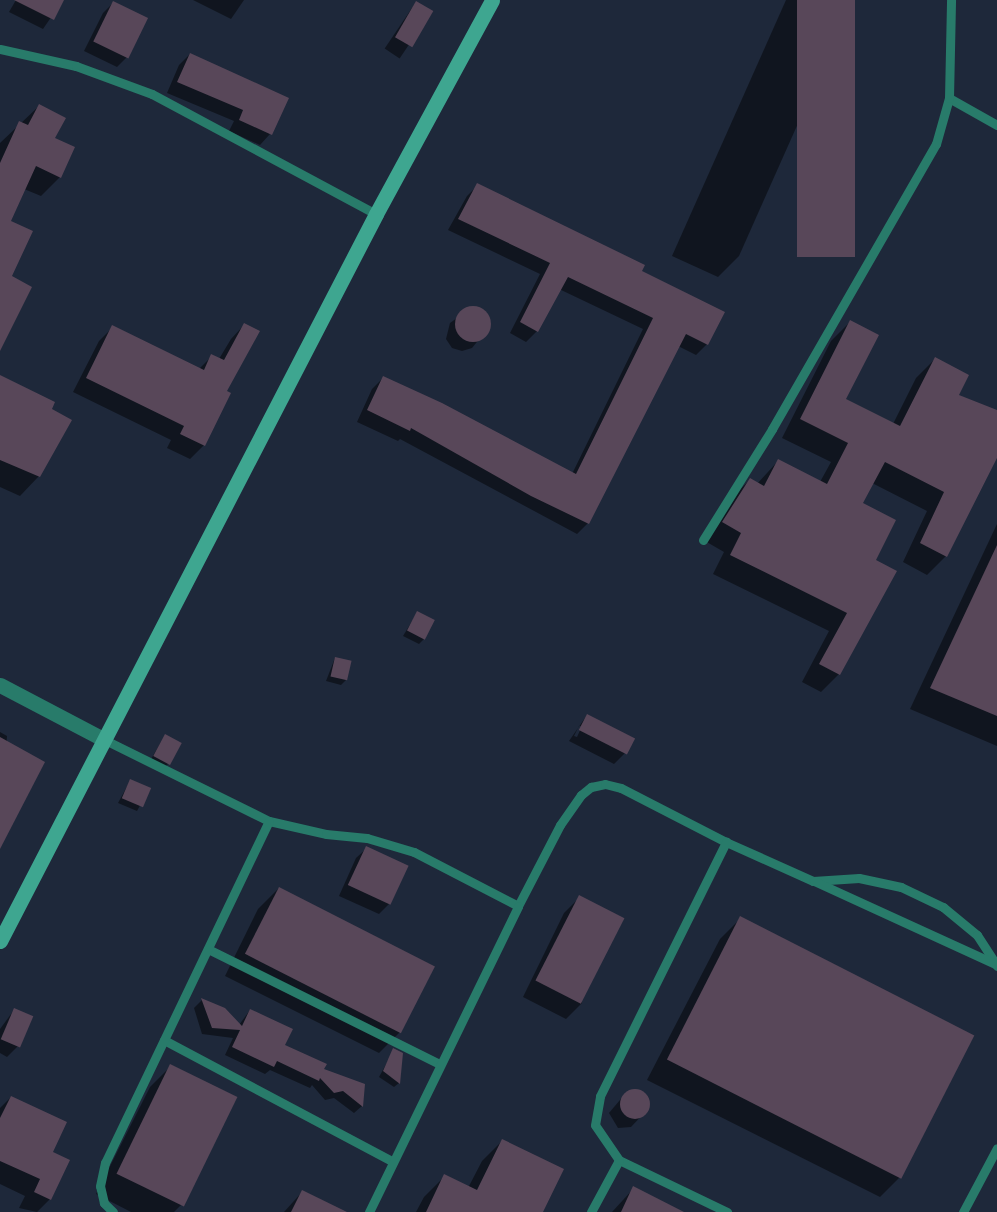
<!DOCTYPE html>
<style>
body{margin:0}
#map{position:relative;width:997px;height:1212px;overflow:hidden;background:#1e283a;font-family:Signika,sans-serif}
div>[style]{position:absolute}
.shadow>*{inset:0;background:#0007;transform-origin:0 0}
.building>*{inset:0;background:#584759;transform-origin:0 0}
.round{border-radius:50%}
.lane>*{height:9px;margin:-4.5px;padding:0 4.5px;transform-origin:4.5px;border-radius:4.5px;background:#287b6a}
.street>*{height:15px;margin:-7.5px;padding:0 7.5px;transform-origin:7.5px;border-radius:7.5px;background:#287b6a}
.secondary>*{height:15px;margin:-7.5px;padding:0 7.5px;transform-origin:7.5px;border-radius:7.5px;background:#3ea690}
span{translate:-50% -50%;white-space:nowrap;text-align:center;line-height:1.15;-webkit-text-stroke:4.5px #141e30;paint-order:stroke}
</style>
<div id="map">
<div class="shadow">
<div style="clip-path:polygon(16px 0,63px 0,43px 29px,9px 12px)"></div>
<div style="clip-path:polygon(193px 0,244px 0,231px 19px)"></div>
<div style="clip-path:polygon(786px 0,853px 0,739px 256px,718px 277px,672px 256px)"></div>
<div style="left:416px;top:2px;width:18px;height:56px;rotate:34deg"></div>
<div style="clip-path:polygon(113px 3px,127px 57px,117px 67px,84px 51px,103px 13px)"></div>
<div style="clip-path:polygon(190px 54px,270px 134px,260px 145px,229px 131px,234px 121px,167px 93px,179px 65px)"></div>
<div style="clip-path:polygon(39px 106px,53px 138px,60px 177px,41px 196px,24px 189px,9px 222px,10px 277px,0 342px,0 143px)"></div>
<div style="clip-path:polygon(478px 185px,707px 344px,696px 355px,678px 346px,588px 523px,577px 534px,400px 439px,398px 441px,357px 422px,372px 389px,383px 378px,572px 474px,643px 329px,559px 289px,537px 331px,526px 342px,510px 333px,540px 274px,448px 230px,467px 196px)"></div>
<div style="clip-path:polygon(471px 308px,486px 314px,490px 326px,472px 348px,462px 351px,452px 348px,446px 339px,450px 323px)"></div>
<div style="clip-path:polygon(850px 322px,844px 400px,893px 424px,916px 378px,935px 359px,957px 396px,997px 411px,997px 454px,946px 556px,927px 575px,903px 562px,927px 511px,872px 483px,861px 503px,873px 561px,839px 674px,821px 692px,802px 682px,829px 631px,713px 574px,724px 552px,705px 541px,731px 498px,750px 480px,757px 484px,778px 461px,820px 482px,831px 462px,782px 438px,831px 341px)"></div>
<div style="clip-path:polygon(244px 325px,225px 392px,204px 445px,190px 459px,167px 448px,171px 440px,73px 392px,99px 341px,113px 327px,199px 369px,212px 356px,219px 359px,231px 339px)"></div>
<div style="clip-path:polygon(0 377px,39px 476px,20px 496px,0 487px)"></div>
<div style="clip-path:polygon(997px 524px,997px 746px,910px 709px)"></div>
<div style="clip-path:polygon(417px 613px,424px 639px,419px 644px,403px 636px)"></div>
<div style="clip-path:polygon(335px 658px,346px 680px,341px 685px,326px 681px)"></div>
<div style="clip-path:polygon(evenodd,587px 715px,625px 753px,614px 764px,569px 741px,587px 715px,579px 726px,582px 726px,577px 737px,574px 736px,579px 726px)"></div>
<div style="clip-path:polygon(0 732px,7px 736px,0 847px)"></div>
<div style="clip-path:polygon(165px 735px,169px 763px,164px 768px,150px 761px)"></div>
<div style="clip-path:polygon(130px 781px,149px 789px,137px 811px,118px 803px)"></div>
<div style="clip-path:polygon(367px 848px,390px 903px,379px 914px,339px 896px,356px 858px)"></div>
<div style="clip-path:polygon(279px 888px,400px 1032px,379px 1053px,225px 976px,258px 909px)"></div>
<div style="clip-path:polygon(580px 897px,582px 1003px,566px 1019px,523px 997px,564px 913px)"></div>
<div style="clip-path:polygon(741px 918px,901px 1176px,880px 1197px,647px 1080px,720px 939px)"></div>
<div style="clip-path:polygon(202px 1000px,224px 1009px,239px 1025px,250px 1010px,283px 1045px,322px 1070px,363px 1085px,362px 1106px,354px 1113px,334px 1098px,325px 1100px,312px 1085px,310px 1088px,270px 1070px,265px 1074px,225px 1055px,233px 1038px,202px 1034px,194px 1008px)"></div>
<div style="clip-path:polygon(14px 1010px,18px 1046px,7px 1057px,0 1053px,0 1029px)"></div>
<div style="clip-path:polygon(394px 1050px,401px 1054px,399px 1083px,394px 1087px,379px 1077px)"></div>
<div style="clip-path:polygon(171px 1066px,235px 1097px,181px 1205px,174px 1212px,131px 1212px,96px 1194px,150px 1087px)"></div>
<div style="clip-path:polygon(639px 1091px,648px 1100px,648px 1109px,631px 1127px,618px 1128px,609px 1113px,625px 1094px)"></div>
<div style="clip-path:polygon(11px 1097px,51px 1153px,68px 1161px,50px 1199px,37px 1212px,19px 1208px,25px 1196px,0 1184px,0 1108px)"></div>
<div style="clip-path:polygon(503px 1140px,541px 1212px,416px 1212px,424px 1197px,445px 1176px,468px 1188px,482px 1161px)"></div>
<div style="clip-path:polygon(634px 1188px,681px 1212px,612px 1212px)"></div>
<div style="clip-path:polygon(302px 1192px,339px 1212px,284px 1212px)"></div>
</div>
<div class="building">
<div style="clip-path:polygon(14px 0,64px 0,54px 20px)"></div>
<div style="left:797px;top:0;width:58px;height:257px"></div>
<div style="left:113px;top:1px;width:39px;height:45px;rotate:26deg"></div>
<div style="left:416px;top:1px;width:20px;height:42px;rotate:30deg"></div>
<div style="clip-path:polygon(190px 53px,289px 98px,272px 135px,239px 120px,243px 110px,177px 82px)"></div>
<div style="clip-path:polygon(39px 104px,66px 118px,55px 138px,75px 147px,61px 178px,36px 166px,11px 221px,33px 231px,12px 276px,32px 287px,0 351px,0 163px,19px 121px,28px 125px)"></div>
<div style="clip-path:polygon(477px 183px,645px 265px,642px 271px,725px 312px,708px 345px,686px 334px,589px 524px,531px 496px,411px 428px,410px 431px,367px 410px,383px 376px,442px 403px,576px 474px,653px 318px,568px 277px,538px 332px,520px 322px,550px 263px,458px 219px)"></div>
<div class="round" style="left:455px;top:306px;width:36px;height:36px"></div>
<div style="clip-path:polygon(850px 320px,879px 335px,846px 399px,900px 426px,935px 357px,969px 375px,959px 395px,997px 410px,997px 458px,947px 557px,920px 543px,944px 492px,885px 462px,863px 503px,896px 520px,876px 560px,897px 571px,840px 675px,819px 664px,847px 613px,730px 555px,741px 533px,722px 522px,750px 478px,764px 486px,778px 459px,827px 484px,848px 443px,800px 419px)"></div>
<div style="clip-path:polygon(244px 323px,260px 331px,227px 391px,231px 393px,205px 446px,180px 434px,184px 426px,86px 378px,112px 325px,204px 370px,211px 354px,224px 360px)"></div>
<div style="clip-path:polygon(0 375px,55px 402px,52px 409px,72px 420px,40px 477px,0 460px)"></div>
<div style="clip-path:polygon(997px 545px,997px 716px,930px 688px)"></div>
<div style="left:417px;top:611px;width:20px;height:22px;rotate:27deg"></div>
<div style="left:335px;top:657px;width:17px;height:20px;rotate:13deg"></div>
<div style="left:587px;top:714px;width:54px;height:18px;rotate:27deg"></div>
<div style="left:165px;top:734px;width:19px;height:25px;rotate:28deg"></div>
<div style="clip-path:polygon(0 737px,45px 762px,0 849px)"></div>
<div style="left:130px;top:779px;width:23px;height:21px;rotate:23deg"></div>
<div style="left:366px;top:846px;width:47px;height:43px;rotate:25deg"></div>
<div style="left:279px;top:887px;width:175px;height:75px;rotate:27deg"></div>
<div style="left:579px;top:895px;width:51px;height:96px;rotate:27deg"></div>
<div style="left:740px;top:916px;width:263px;height:161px;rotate:27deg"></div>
<div style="clip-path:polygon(201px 998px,225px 1008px,242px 1026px,250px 1009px,293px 1029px,285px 1045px,327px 1064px,324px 1069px,365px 1084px,363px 1107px,343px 1091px,334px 1093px,320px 1078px,319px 1081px,277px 1061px,274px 1067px,232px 1047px,240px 1030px,212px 1028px)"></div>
<div style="left:14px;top:1008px;width:21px;height:34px;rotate:23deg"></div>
<div style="clip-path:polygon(393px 1048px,403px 1053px,400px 1084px,383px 1071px)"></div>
<div style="left:170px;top:1064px;width:75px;height:122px;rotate:26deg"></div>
<div class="round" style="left:620px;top:1089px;width:30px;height:30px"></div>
<div style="clip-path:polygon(11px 1096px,67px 1122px,53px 1152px,70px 1160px,51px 1200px,34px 1192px,40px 1179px,0 1161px,0 1118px)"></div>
<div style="clip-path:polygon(502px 1139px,564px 1169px,543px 1212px,426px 1212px,444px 1174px,477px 1190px)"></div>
<div style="clip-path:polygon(633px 1186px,684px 1212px,621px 1212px)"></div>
<div style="clip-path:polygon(302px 1190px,347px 1212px,291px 1212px)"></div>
</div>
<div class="lane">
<div style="left:0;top:49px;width:78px;rotate:12.6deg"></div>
<div style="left:76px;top:66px;width:81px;rotate:20.2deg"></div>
<div style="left:152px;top:94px;width:254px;rotate:28.2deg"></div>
<div style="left:949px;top:98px;width:55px;rotate:29.4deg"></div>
<div style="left:703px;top:540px;width:131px;rotate:-58.1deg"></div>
<div style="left:772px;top:429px;width:329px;rotate:-60.1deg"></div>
<div style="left:936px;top:144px;width:48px;rotate:-74.2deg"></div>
<div style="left:949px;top:98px;width:98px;rotate:-88.8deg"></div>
<div style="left:103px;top:739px;width:185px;rotate:26.3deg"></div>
<div style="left:269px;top:821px;width:58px;rotate:12.8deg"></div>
<div style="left:326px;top:834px;width:41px;rotate:5.6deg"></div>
<div style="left:367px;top:838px;width:49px;rotate:16.6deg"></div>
<div style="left:414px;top:852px;width:117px;rotate:27.4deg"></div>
<div style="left:518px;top:906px;width:91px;rotate:-62.6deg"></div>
<div style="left:560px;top:825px;width:37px;rotate:-55deg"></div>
<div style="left:581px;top:795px;width:13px;rotate:-39deg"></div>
<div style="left:591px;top:787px;width:14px;rotate:-12deg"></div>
<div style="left:605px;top:784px;width:16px;rotate:14deg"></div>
<div style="left:621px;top:788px;width:118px;rotate:27.2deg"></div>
<div style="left:726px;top:842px;width:95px;rotate:24.1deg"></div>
<div style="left:813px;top:881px;width:46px;rotate:-3.7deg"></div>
<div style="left:859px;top:878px;width:43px;rotate:12.1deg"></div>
<div style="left:901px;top:887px;width:47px;rotate:25.5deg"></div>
<div style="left:943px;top:907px;width:44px;rotate:39.5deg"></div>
<div style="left:977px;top:935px;width:37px;rotate:57deg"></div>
<div style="left:814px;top:881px;width:199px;rotate:24.6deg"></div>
<div style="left:208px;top:949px;width:259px;rotate:26.4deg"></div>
<div style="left:164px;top:1040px;width:259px;rotate:28deg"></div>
<div style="left:619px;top:1160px;width:120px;rotate:25.7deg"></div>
<div style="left:113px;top:1212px;width:13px;rotate:-135deg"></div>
<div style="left:104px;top:1203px;width:17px;rotate:-103deg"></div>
<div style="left:100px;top:1186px;width:24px;rotate:-78deg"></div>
<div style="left:105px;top:1163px;width:379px;rotate:-64.4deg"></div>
<div style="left:369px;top:1212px;width:340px;rotate:-64deg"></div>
<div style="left:591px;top:1212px;width:59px;rotate:-61.7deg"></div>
<div style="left:619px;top:1160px;width:42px;rotate:-124.4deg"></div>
<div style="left:595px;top:1125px;width:29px;rotate:-80deg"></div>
<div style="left:600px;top:1096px;width:284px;rotate:-63.6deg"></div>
<div style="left:963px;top:1212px;width:72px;rotate:-62deg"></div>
</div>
<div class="street">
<div style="left:0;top:685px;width:116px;rotate:27.7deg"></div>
</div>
<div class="secondary">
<div style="left:0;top:941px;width:818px;rotate:-62.65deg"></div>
<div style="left:376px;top:214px;width:243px;rotate:-61.5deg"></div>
</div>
</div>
